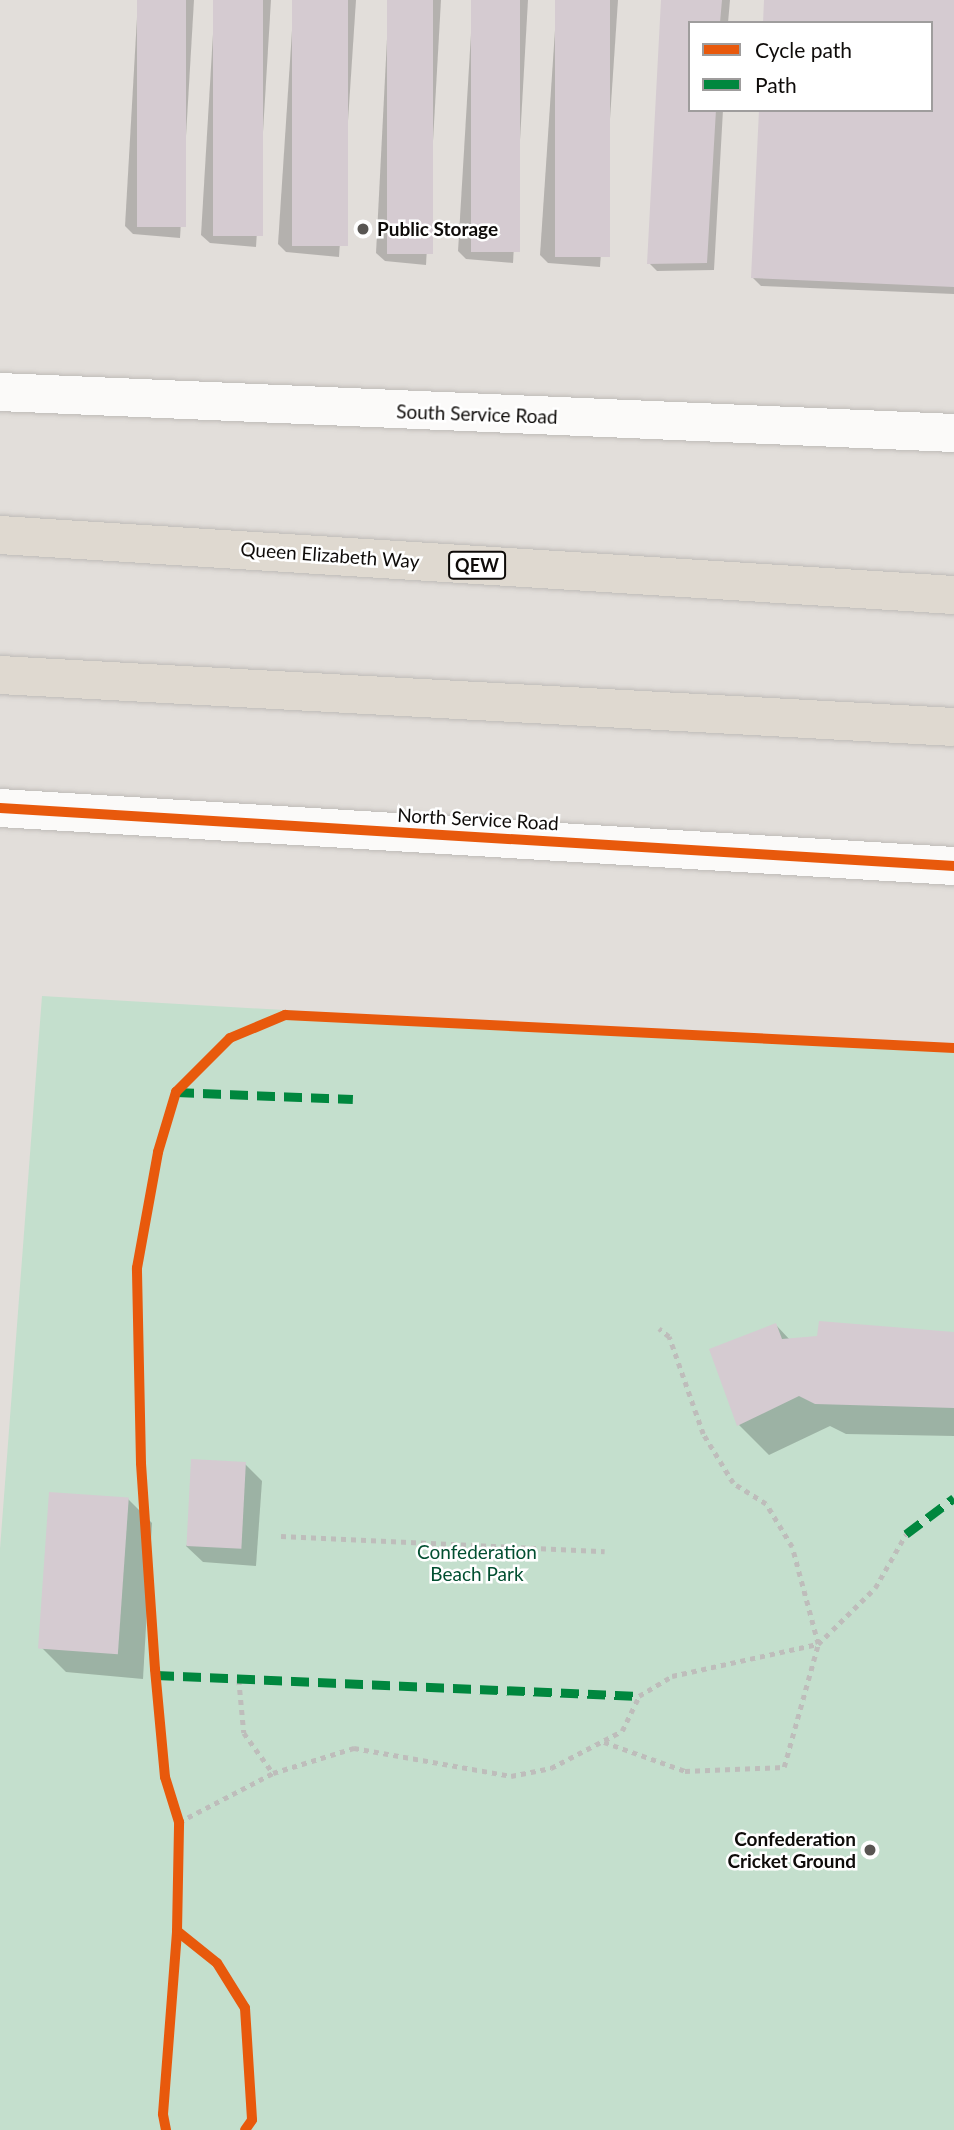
<!DOCTYPE html>
<style>
body{margin:0}
#map{position:relative;width:954px;height:2130px;overflow:hidden;background:#e2deda;font-family:Lato,sans-serif}
div>[style]{position:absolute}
.green>*{inset:0;background:#c4dfcd}
.shadow>*{inset:0;background:#0003}
.building>*{inset:0;background:#d5cbd1;transform-origin:0 0}
.path>*{height:4.5px;margin-top:-2.25px;transform-origin:0;background:repeating-linear-gradient(90deg,#bebdbb 0 5px,transparent 0 10px)}
.roads{filter:drop-shadow(0 0 2px #bebbb8) drop-shadow(0 0 2px #bebbb8)}
.secondary>*{height:38px;margin:-19px;padding:0 19px;transform-origin:19px;border-radius:19px;background:#fbfaf9}
.highway>*{height:38px;margin:-19px;padding:0 19px;transform-origin:19px;border-radius:19px;background:#dfd9d0}
.quiet>*{height:9px;margin-top:-4.5px;transform-origin:0;background:repeating-linear-gradient(90deg,#00873e 0 18px,transparent 0 27px)}
.cycleway>*{height:10px;margin:-5px;padding:0 5px;transform-origin:5px;border-radius:5px;background:#e8590c}
.dots>*{width:19px;height:19px;translate:-50% -50%;box-sizing:border-box;border:4px solid #fff;border-radius:50%}
span{translate:-50% -50%;white-space:nowrap;text-align:center;line-height:1.15;-webkit-text-stroke:5px #fff;paint-order:stroke}
.shield-label span{padding:2px 5px;background:#fff;border:2px solid;border-radius:5px;-webkit-text-stroke-width:0}
.shield-label{font-size:18px;color:#0e0b09;font-weight:700}
.poi-label{font-size:19px;color:#0e0b09;font-weight:700}
.left{translate:0 -50%;text-align:left}
.right{translate:-100% -50%;text-align:right}
.street-label{font-size:19px;color:#0e0b09}
.park-label{font-size:19px;color:#024f31}
.legend{position:absolute;left:688px;top:21px;width:245px;height:91px;box-sizing:border-box;background:#fff;border:2px solid #9f9d9d;margin:0;padding:9px 12px;list-style:none;font-size:21px;color:#0e0b09}
.legend li{display:flex;align-items:center;gap:14px;height:35px}
.legend b{width:35px;border:2px solid #9f9d9d}
</style>
<div id="map">
<div class="green">
<div style="clip-path:polygon(42px 996px,954px 1049px,954px 2130px,0 2130px,0 1549px)"></div>
</div>
<div class="shadow">
<div style="clip-path:polygon(138px 0,194px 0,180px 238px,133px 234px,125px 226px)"></div>
<div style="clip-path:polygon(215px 0,271px 0,256px 247px,210px 243px,201px 235px)"></div>
<div style="clip-path:polygon(294px 0,356px 0,339px 257px,286px 252px,278px 244px)"></div>
<div style="clip-path:polygon(389px 0,441px 0,426px 265px,385px 261px,376px 253px)"></div>
<div style="clip-path:polygon(473px 0,528px 0,513px 263px,466px 259px,458px 251px)"></div>
<div style="clip-path:polygon(557px 0,618px 0,600px 267px,548px 263px,540px 255px)"></div>
<div style="clip-path:polygon(663px 0,730px 0,728px 23px,690px 23px,690px 110px,723px 110px,714px 270px,657px 271px,649px 263px)"></div>
<div style="clip-path:polygon(766px 0,954px 0,954px 294px,761px 286px,753px 278px,931px 110px,931px 23px)"></div>
<div style="clip-path:polygon(776px 1325px,790px 1340px,954px 1333px,954px 1436px,846px 1434px,830px 1426px,769px 1455px,739px 1425px)"></div>
<div style="clip-path:polygon(245px 1464px,262px 1481px,256px 1566px,203px 1562px,186px 1546px)"></div>
<div style="clip-path:polygon(128px 1499px,152px 1523px,143px 1679px,66px 1672px,42px 1648px)"></div>
</div>
<div class="building">
<div style="left:137px;top:0;width:49px;height:227px"></div>
<div style="left:213px;top:0;width:50px;height:236px"></div>
<div style="left:292px;top:0;width:56px;height:246px"></div>
<div style="left:387px;top:0;width:46px;height:254px"></div>
<div style="left:471px;top:0;width:49px;height:252px"></div>
<div style="left:555px;top:0;width:55px;height:257px"></div>
<div style="clip-path:polygon(661px 0,722px 0,720px 23px,690px 23px,690px 110px,716px 110px,707px 263px,647px 264px)"></div>
<div style="clip-path:polygon(764px 0,954px 0,954px 287px,751px 278px,759px 110px,931px 110px,931px 23px,763px 23px)"></div>
<div style="clip-path:polygon(819px 1321px,954px 1332px,954px 1408px,815px 1404px,799px 1396px,737px 1426px,709px 1349px,776px 1323px,782px 1339px,817px 1336px)"></div>
<div style="left:191px;top:1459px;width:55px;height:87px;rotate:3deg"></div>
<div style="left:49px;top:1492px;width:80px;height:157px;rotate:4deg"></div>
</div>
<div class="path">
<div style="left:281px;top:1536px;width:324px;rotate:2.7deg"></div>
<div style="left:239px;top:1680px;width:53px;rotate:84.6deg"></div>
<div style="left:244px;top:1733px;width:49px;rotate:54.1deg"></div>
<div style="left:604px;top:1742px;width:86px;rotate:19.7deg"></div>
<div style="left:685px;top:1771px;width:99px;rotate:-2.3deg"></div>
<div style="left:784px;top:1767px;width:128px;rotate:-74.5deg"></div>
<div style="left:818px;top:1644px;width:80px;rotate:-44.5deg"></div>
<div style="left:875px;top:1588px;width:62px;rotate:-60.1deg"></div>
<div style="left:179px;top:1822px;width:106px;rotate:-27.5deg"></div>
<div style="left:273px;top:1773px;width:85px;rotate:-17.2deg"></div>
<div style="left:354px;top:1748px;width:159px;rotate:10.1deg"></div>
<div style="left:511px;top:1776px;width:41px;rotate:-11.3deg"></div>
<div style="left:551px;top:1768px;width:80px;rotate:-27.5deg"></div>
<div style="left:622px;top:1731px;width:39px;rotate:-64deg"></div>
<div style="left:639px;top:1696px;width:39px;rotate:-31deg"></div>
<div style="left:672px;top:1676px;width:149px;rotate:-12.4deg"></div>
<div style="left:818px;top:1644px;width:100px;rotate:-105deg"></div>
<div style="left:792px;top:1547px;width:50px;rotate:-121.2deg"></div>
<div style="left:766px;top:1504px;width:39px;rotate:-148deg"></div>
<div style="left:733px;top:1483px;width:57px;rotate:-121.5deg"></div>
<div style="left:703px;top:1434px;width:103px;rotate:-109.3deg"></div>
<div style="left:669px;top:1337px;width:13px;rotate:-141deg"></div>
</div>
<div class="roads">
<div class="secondary">
<div style="left:0;top:392px;width:955px;rotate:2.46deg"></div>
<div style="left:0;top:808px;width:956px;rotate:3.48deg"></div>
</div>
<div class="highway">
<div style="left:0;top:535px;width:956px;rotate:3.6deg"></div>
<div style="left:0;top:675px;width:955px;rotate:3.12deg"></div>
</div>
</div>
<div class="quiet">
<div style="left:176px;top:1092px;width:177px;rotate:2.3deg"></div>
<div style="left:906px;top:1534px;width:60px;rotate:-36.9deg"></div>
<div style="left:156px;top:1675px;width:483px;rotate:2.5deg"></div>
</div>
<div class="cycleway">
<div style="left:0;top:808px;width:956px;rotate:3.48deg"></div>
<div style="left:177px;top:1931px;width:51px;rotate:38.7deg"></div>
<div style="left:217px;top:1963px;width:53px;rotate:58.1deg"></div>
<div style="left:245px;top:2008px;width:112px;rotate:86.4deg"></div>
<div style="left:252px;top:2120px;width:12px;rotate:125deg"></div>
<div style="left:166px;top:2130px;width:16px;rotate:-101deg"></div>
<div style="left:163px;top:2114px;width:184px;rotate:-85.6deg"></div>
<div style="left:177px;top:1931px;width:109px;rotate:-88.9deg"></div>
<div style="left:179px;top:1822px;width:47px;rotate:-107.3deg"></div>
<div style="left:165px;top:1777px;width:108px;rotate:-95.3deg"></div>
<div style="left:155px;top:1669px;width:206px;rotate:-93.9deg"></div>
<div style="left:141px;top:1463px;width:195px;rotate:-91.2deg"></div>
<div style="left:137px;top:1268px;width:118px;rotate:-79.7deg"></div>
<div style="left:158px;top:1152px;width:63px;rotate:-73.3deg"></div>
<div style="left:176px;top:1092px;width:76px;rotate:-45deg"></div>
<div style="left:230px;top:1038px;width:60px;rotate:-22.7deg"></div>
<div style="left:285px;top:1015px;width:670px;rotate:2.82deg"></div>
</div>
<div class="dots">
<div style="left:363px;top:229px;background:#585552"></div>
<div style="left:870px;top:1850px;background:#585552"></div>
</div>
<div class="shield-label">
<span style="left:477px;top:565px">QEW</span>
</div>
<div class="poi-label">
<span class="left" style="left:377px;top:229px">Public Storage</span>
<span class="right" style="left:856px;top:1850px">Confederation<br>Cricket Ground</span>
</div>
<div class="street-label">
<span style="left:477px;top:414px;rotate:2deg">South Service Road</span>
<span style="left:330px;top:555px;rotate:4deg">Queen Elizabeth Way</span>
<span style="left:478px;top:819px;rotate:3deg">North Service Road</span>
</div>
<div class="park-label">
<span style="left:477px;top:1563px">Confederation<br>Beach Park</span>
</div>
<ul class="legend">
<li><b style="height:9px;background:#e8590c"></b>Cycle path</li>
<li><b style="height:9px;background:#00873e"></b>Path</li>
</ul>
</div>
